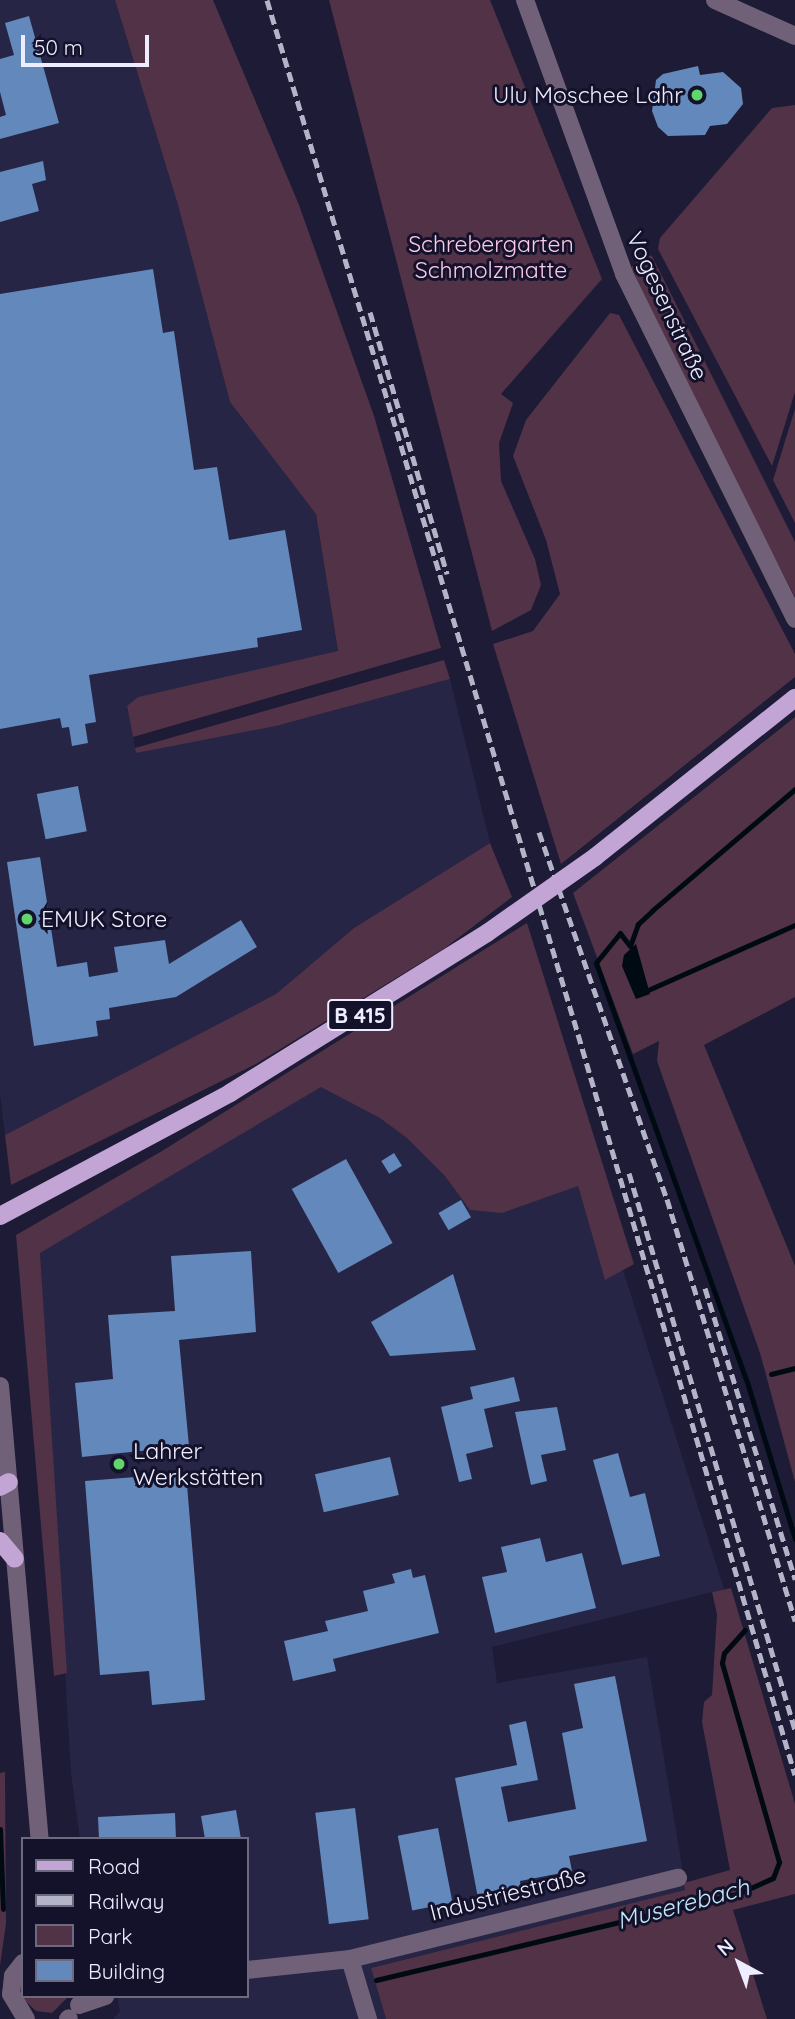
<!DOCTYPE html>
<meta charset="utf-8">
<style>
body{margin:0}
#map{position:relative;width:795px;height:2019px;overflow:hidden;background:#1d1b35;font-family:Quicksand,sans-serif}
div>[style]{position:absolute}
.built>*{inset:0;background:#272545}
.green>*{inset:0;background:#513247}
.water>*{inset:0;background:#000a13}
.stream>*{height:5px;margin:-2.5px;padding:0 2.5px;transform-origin:2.5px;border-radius:2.5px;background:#000a13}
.building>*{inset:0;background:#6388bc;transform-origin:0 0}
.minor>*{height:18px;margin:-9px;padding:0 9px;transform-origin:9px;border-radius:9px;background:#706179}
.major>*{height:18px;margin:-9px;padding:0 9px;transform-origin:9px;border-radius:9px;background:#c2a4d5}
.rail>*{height:5px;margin-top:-2.5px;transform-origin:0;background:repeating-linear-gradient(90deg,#b4b4c8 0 10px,transparent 0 15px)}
.major-bridge>*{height:18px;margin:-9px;padding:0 9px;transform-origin:9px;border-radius:9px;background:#c2a4d5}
.dots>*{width:19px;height:19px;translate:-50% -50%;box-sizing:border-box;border:4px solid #14122a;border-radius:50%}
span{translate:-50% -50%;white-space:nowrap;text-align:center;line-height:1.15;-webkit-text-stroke:6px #14122a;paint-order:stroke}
.shield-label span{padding:2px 5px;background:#14122a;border:2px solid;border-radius:5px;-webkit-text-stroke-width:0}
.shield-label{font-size:21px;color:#ededff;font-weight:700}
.poi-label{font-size:23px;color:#ededff}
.right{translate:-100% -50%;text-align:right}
.left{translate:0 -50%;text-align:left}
.park-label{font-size:23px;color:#fbc8e8}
.street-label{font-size:23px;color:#ededff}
.water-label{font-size:24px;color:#c3e9fc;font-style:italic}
.legend{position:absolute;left:21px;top:1837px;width:228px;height:161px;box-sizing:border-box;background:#14122a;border:2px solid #6b6a7f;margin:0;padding:9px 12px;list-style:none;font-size:21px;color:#ededff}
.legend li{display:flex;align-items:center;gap:14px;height:35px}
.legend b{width:35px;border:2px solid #6b6a7f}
.north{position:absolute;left:704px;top:1928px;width:70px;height:70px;-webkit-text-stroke:5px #14122a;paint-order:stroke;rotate:319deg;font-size:19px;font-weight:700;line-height:28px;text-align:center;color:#ededff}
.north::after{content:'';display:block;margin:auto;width:24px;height:32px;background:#ededff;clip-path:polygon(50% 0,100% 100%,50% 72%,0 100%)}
.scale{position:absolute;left:21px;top:35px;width:128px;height:32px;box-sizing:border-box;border:4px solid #ededff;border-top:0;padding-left:9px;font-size:21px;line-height:24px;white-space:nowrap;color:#ededff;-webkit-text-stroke:5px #14122a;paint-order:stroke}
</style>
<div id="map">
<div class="built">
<div style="clip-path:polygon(0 0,115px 0,178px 205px,230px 402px,316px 514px,338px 652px,138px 697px,127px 707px,136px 752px,276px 726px,450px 679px,490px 843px,354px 928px,276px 994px,5px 1135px,0 1094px)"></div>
<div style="clip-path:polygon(514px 970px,605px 1279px,623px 1270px,724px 1589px,492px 1647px,497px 1683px,647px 1657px,686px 1890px,371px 1968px,386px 2019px,113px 2019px,120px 2011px,117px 1996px,247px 1996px,247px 1839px,80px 1839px,71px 1773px,40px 1253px)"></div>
</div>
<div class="green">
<div style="clip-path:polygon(115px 0,213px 0,299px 205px,374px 416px,441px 648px,133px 737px,127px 706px,138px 697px,338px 651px,316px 514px,230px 402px,178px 205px)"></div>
<div style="clip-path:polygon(329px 0,490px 0,602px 279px,501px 394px,513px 403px,499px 443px,501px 481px,535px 559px,541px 585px,531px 610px,492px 631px)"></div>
<div style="clip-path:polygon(795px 105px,795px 392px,772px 466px,658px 249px,660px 238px,772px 108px)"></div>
<div style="clip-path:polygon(644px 254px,652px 256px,795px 542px,795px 597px,693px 400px,631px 268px)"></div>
<div style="clip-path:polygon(610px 313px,619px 315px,795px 654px,795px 677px,561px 864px,493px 644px,533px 631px,560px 594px,546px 540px,513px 456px,526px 420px)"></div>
<div style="clip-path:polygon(795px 409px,795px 523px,773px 480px)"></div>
<div style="clip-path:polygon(444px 660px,450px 679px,276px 726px,136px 753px,135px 748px)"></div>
<div style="clip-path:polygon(795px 717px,795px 997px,704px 1045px,795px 1266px,795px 1482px,760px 1353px,657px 1061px,659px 1041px,633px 1054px,573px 893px)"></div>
<div style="clip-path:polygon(490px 843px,512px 897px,445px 948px,256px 1064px,11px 1185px,5px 1135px,276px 994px,354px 928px)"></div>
<div style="clip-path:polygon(527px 923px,634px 1264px,605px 1280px,578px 1186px,502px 1213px,470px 1210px,445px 1176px,407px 1138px,380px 1118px,321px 1087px,40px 1253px,67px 1673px,54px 1676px,16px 1235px,162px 1151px)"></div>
<div style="clip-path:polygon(731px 1588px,795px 1804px,795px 1894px,733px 1910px,767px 2019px,386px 2019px,371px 1968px,685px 1890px,684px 1883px,730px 1870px,702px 1722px,704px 1702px,712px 1695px,717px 1614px,712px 1592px)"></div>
<div style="clip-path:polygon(5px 1772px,6px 1923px,0 1966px,0 1773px)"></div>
<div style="clip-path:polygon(23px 1981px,23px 1996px,69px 1996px,52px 2013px,36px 2011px,24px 2000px,21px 1992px)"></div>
</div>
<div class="water">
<div style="clip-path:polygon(636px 944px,650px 994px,636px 999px,622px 966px,624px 955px)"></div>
</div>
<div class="stream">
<div style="left:795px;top:789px;width:187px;rotate:139.6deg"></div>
<div style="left:653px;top:910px;width:21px;rotate:137deg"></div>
<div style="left:638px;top:924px;width:23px;rotate:110deg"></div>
<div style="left:630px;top:946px;width:16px;rotate:-128deg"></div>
<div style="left:620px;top:933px;width:38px;rotate:129deg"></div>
<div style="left:596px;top:963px;width:445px;rotate:70.2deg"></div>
<div style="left:747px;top:1382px;width:164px;rotate:73deg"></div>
<div style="left:648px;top:990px;width:161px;rotate:-23.9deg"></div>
<div style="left:771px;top:1374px;width:25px;rotate:-14deg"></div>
<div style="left:0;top:1829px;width:80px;rotate:87.9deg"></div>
<div style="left:376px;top:1980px;width:371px;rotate:-13.4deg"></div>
<div style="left:737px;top:1894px;width:39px;rotate:-24deg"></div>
<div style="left:773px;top:1878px;width:17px;rotate:-69deg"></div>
<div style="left:779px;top:1862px;width:207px;rotate:-106deg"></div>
<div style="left:722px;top:1663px;width:10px;rotate:-79deg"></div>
<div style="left:724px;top:1653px;width:31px;rotate:-48deg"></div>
</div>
<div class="building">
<div style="clip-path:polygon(29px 16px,59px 123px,0 139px,0 117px,6px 115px,0 92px,0 59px,14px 55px,5px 23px)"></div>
<div style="clip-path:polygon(698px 66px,700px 75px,723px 72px,741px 88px,743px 104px,727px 124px,710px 126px,705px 135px,668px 136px,658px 127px,652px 111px,656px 80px,663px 74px)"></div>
<div style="clip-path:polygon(43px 161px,46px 180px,32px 184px,39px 211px,0 222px,0 172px)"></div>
<div style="clip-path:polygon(153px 269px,163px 333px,174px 331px,194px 470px,217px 467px,229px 540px,285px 530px,302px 630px,257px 638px,258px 647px,89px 675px,96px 722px,85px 724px,88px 743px,72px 746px,69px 727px,62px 728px,60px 718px,0 729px,0 294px)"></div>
<div style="left:78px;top:786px;width:46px;height:42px;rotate:79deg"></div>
<div style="clip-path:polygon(40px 857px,57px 967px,87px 962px,89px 977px,118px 972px,114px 947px,165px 940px,169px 964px,241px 920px,257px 947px,176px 997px,109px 1008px,110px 1019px,96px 1021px,98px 1036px,34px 1046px,7px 862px)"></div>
<div style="left:394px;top:1153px;width:15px;height:15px;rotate:58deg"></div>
<div style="left:346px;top:1159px;width:96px;height:62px;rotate:61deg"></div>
<div style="left:461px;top:1200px;width:20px;height:26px;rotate:60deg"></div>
<div style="clip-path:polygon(251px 1251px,256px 1332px,179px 1340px,189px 1446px,82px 1457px,75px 1383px,113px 1379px,108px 1315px,175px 1311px,171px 1256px)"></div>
<div style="clip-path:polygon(453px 1274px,476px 1350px,390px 1356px,371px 1322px)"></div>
<div style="clip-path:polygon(514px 1377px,520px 1401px,484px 1409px,493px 1447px,466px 1454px,472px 1479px,459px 1482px,441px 1407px,473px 1399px,470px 1387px)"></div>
<div style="clip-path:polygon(557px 1407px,566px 1450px,541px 1455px,547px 1481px,531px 1485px,515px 1412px)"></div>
<div style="clip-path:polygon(618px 1453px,630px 1497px,645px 1493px,660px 1556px,622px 1565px,593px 1460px)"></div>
<div style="left:390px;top:1457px;width:39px;height:77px;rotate:77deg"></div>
<div style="clip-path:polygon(186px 1473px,205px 1700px,152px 1705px,149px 1671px,100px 1675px,85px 1481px)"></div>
<div style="clip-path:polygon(540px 1538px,546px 1562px,582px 1553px,596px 1608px,495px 1633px,482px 1577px,507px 1572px,501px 1547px)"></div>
<div style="clip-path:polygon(411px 1569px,413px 1578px,425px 1575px,439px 1633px,333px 1659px,336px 1671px,293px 1681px,284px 1641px,328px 1631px,325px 1621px,368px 1611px,363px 1591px,395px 1583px,392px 1574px)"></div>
<div style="clip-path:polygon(615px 1676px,647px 1841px,569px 1856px,572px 1871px,520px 1881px,521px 1889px,478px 1898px,455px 1778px,517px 1765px,509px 1725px,526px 1721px,538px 1780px,501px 1787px,508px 1822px,576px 1809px,562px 1733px,583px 1728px,574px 1684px)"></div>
<div style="left:355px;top:1808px;width:112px;height:40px;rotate:83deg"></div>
<div style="clip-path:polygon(236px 1810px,241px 1839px,205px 1839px,201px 1816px)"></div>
<div style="clip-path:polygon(175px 1813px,176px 1839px,99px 1839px,98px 1817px)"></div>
<div style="left:438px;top:1828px;width:76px;height:41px;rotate:79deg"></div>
</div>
<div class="minor">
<div style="left:525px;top:0;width:291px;rotate:70.1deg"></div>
<div style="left:624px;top:274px;width:385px;rotate:63.6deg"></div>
<div style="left:715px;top:0;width:88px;rotate:24.2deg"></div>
<div style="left:0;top:1386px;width:455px;rotate:85deg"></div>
<div style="left:350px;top:1959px;width:63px;rotate:73.3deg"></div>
<div style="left:23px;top:1963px;width:16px;rotate:128deg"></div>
<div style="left:13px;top:1976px;width:18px;rotate:96deg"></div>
<div style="left:11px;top:1994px;width:29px;rotate:59deg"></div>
<div style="left:247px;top:1970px;width:104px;rotate:-6.1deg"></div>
<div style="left:350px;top:1959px;width:338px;rotate:-13.9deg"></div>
<div style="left:79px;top:2005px;width:28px;rotate:-19deg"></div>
<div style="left:68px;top:2019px;width:1px;rotate:-45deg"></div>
</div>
<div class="major">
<div style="left:595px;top:857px;width:256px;rotate:-38.5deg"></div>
<div style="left:0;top:1216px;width:261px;rotate:-28.1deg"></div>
<div style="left:230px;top:1093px;width:303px;rotate:-31.9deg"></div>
<div style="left:0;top:1487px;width:10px;rotate:-29deg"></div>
<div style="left:0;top:1541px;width:23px;rotate:50deg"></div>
</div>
<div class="rail">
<div style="left:267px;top:0;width:1080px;rotate:73.26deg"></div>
<div style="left:578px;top:1034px;width:772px;rotate:73.68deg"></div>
<div style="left:370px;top:312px;width:273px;rotate:73.6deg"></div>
<div style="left:539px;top:832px;width:389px;rotate:70.8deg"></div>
<div style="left:667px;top:1199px;width:441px;rotate:73.1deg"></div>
<div style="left:629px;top:1173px;width:581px;rotate:73.4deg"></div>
<div style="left:705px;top:1288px;width:305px;rotate:72.8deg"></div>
</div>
<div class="major-bridge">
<div style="left:487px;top:933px;width:132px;rotate:-35.1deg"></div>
</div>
<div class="dots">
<div style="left:697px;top:95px;background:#60d56b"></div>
<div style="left:27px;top:919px;background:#60d56b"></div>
<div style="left:119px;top:1464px;background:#60d56b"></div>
</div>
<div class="shield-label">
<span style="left:360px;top:1015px">B 415</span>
</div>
<div class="poi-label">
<span class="right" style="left:683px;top:95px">Ulu Moschee Lahr</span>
<span class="left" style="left:41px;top:919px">EMUK Store</span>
<span class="left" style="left:133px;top:1464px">Lahrer<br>Werkstätten</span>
</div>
<div class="park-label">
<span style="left:491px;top:257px">Schrebergarten<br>Schmolzmatte</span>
</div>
<div class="street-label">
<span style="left:667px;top:306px;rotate:65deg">Vogesenstraße</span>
<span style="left:508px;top:1894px;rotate:-14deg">Industriestraße</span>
</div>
<div class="water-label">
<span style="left:683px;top:1904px;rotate:-15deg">Muserebach</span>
</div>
<ul class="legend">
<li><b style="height:9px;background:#c2a4d5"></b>Road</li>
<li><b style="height:9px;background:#b4b4c8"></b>Railway</li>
<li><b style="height:19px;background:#513247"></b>Park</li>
<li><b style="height:19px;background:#6388bc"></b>Building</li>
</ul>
<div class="north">N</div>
<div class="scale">50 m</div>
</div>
